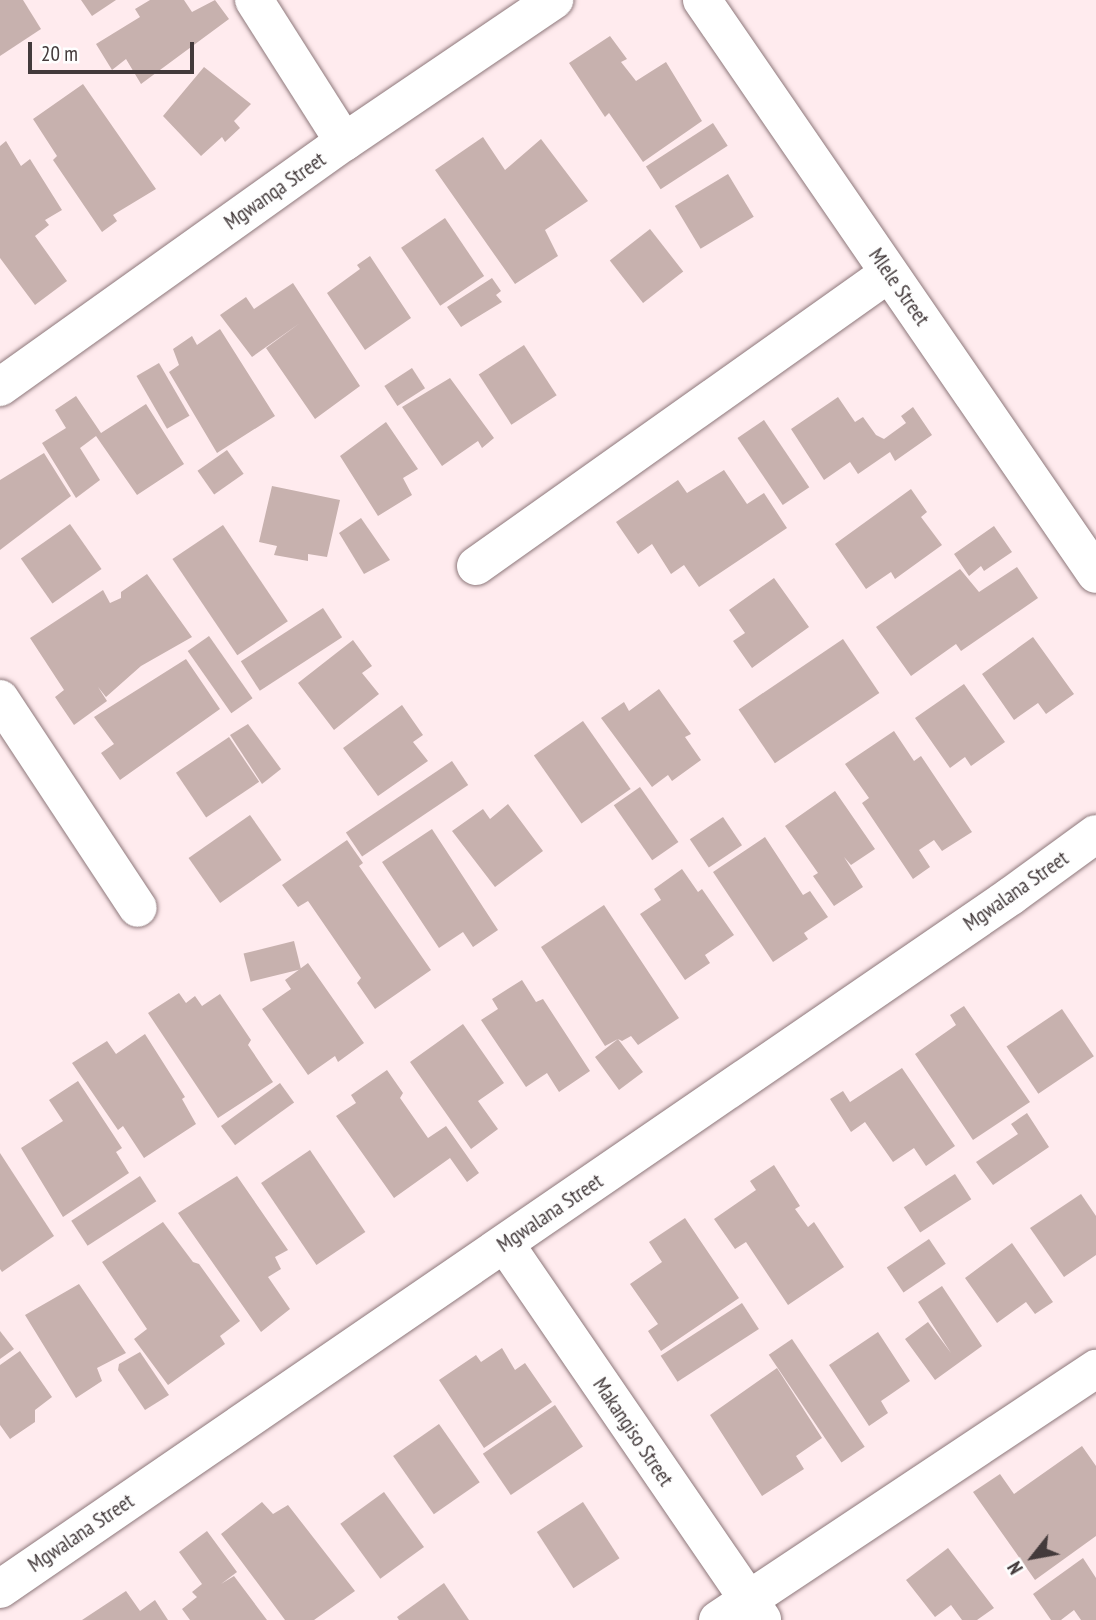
<!DOCTYPE html>
<style>
body{margin:0}
#map{position:relative;width:1096px;height:1620px;overflow:hidden;background:#ffebee;font-family:"PT Sans Narrow",sans-serif}
div>[style]{position:absolute}
.building>*{inset:0;background:#c7b1ae;transform-origin:0 0}
.roads{filter:drop-shadow(0 0 2px #8e787b) drop-shadow(0 0 2px #8e787b)}
.minor>*{height:38px;margin:-19px;padding:0 19px;transform-origin:19px;border-radius:19px;background:#fff}
span{translate:-50% -50%;white-space:nowrap;text-align:center;line-height:1.15;-webkit-text-stroke:5px #fefefe;paint-order:stroke}
.street-label{font-size:21px;color:#433a3b}
.north{position:absolute;left:998px;top:1522px;width:70px;height:70px;-webkit-text-stroke:5px #fefefe;paint-order:stroke;rotate:239deg;font-size:19px;font-weight:700;line-height:28px;text-align:center;color:#433a3b}
.north::after{content:'';display:block;margin:auto;width:24px;height:32px;background:#433a3b;clip-path:polygon(50% 0,100% 100%,50% 72%,0 100%)}
.scale{position:absolute;left:28px;top:42px;width:166px;height:32px;box-sizing:border-box;border:4px solid #433a3b;border-top:0;padding-left:9px;font-size:21px;line-height:24px;white-space:nowrap;color:#433a3b;-webkit-text-stroke:5px #fefefe;paint-order:stroke}
</style>
<div id="map">
<div class="building">
<div style="clip-path:polygon(0 0,23px 0,41px 29px,0 56px)"></div>
<div style="clip-path:polygon(81px 0,116px 0,92px 16px)"></div>
<div style="clip-path:polygon(150px 0,184px 0,192px 12px,215px 0,229px 19px,141px 84px,126px 59px,112px 70px,96px 44px,140px 17px,135px 9px)"></div>
<div style="clip-path:polygon(610px 36px,627px 59px,621px 62px,636px 81px,666px 62px,702px 121px,643px 162px,609px 113px,605px 117px,569px 63px)"></div>
<div style="clip-path:polygon(204px 67px,251px 104px,234px 121px,240px 128px,225px 142px,222px 137px,201px 156px,163px 116px)"></div>
<div style="clip-path:polygon(83px 84px,156px 189px,113px 215px,117px 221px,102px 232px,53px 160px,57px 156px,33px 119px)"></div>
<div style="left:713px;top:123px;width:27px;height:80px;rotate:57deg"></div>
<div style="clip-path:polygon(483px 137px,505px 170px,541px 139px,588px 201px,545px 230px,558px 256px,515px 284px,435px 170px)"></div>
<div style="clip-path:polygon(6px 141px,21px 166px,30px 159px,62px 210px,45px 220px,49px 225px,35px 236px,67px 281px,35px 305px,0 258px,0 146px)"></div>
<div style="left:728px;top:174px;width:50px;height:62px;rotate:59deg"></div>
<div style="left:445px;top:218px;width:70px;height:53px;rotate:56deg"></div>
<div style="left:650px;top:229px;width:54px;height:51px;rotate:52deg"></div>
<div style="clip-path:polygon(370px 256px,411px 318px,365px 350px,327px 293px,360px 269px,357px 265px)"></div>
<div style="clip-path:polygon(492px 278px,501px 291px,496px 295px,502px 302px,461px 327px,447px 307px)"></div>
<div style="clip-path:polygon(293px 283px,360px 386px,315px 419px,266px 348px,300px 323px,252px 357px,220px 315px,246px 297px,254px 309px)"></div>
<div style="clip-path:polygon(220px 329px,275px 416px,217px 453px,169px 372px,179px 365px,173px 349px,192px 336px,197px 345px)"></div>
<div style="left:524px;top:345px;width:60px;height:54px;rotate:57deg"></div>
<div style="left:159px;top:363px;width:61px;height:26px;rotate:60deg"></div>
<div style="left:412px;top:368px;width:24px;height:33px;rotate:57deg"></div>
<div style="clip-path:polygon(450px 378px,494px 438px,482px 448px,478px 441px,442px 466px,402px 407px)"></div>
<div style="clip-path:polygon(76px 396px,101px 433px,146px 404px,184px 464px,137px 495px,96px 436px,80px 448px,100px 480px,76px 498px,42px 443px,66px 428px,55px 410px)"></div>
<div style="clip-path:polygon(838px 397px,855px 422px,863px 417px,876px 435px,884px 439px,906px 423px,901px 416px,913px 407px,932px 435px,895px 461px,890px 452px,858px 474px,850px 462px,824px 480px,791px 429px)"></div>
<div style="left:764px;top:420px;width:81px;height:32px;rotate:56deg"></div>
<div style="clip-path:polygon(386px 422px,418px 469px,403px 478px,412px 495px,378px 516px,340px 456px)"></div>
<div style="left:227px;top:450px;width:29px;height:36px;rotate:55deg"></div>
<div style="clip-path:polygon(44px 453px,71px 496px,0 550px,0 480px)"></div>
<div style="clip-path:polygon(724px 470px,747px 504px,764px 493px,787px 528px,699px 587px,684px 565px,671px 574px,652px 544px,638px 554px,616px 522px,678px 480px,687px 493px)"></div>
<div style="clip-path:polygon(272px 486px,340px 500px,327px 557px,308px 554px,308px 561px,274px 555px,277px 546px,259px 542px)"></div>
<div style="clip-path:polygon(911px 489px,927px 512px,921px 517px,942px 545px,895px 579px,891px 572px,866px 589px,835px 544px)"></div>
<div style="clip-path:polygon(361px 518px,390px 560px,364px 574px,339px 533px)"></div>
<div style="left:70px;top:524px;width:55px;height:60px;rotate:55deg"></div>
<div style="left:223px;top:525px;width:116px;height:61px;rotate:56deg"></div>
<div style="clip-path:polygon(994px 526px,1012px 552px,984px 571px,981px 566px,969px 576px,954px 554px)"></div>
<div style="clip-path:polygon(1017px 567px,1038px 598px,961px 651px,956px 644px,911px 676px,876px 627px,960px 569px,979px 592px)"></div>
<div style="clip-path:polygon(147px 574px,192px 637px,141px 666px,106px 697px,98px 687px,107px 701px,74px 725px,55px 697px,64px 690px,30px 638px,103px 590px,110px 603px,121px 598px,121px 592px)"></div>
<div style="clip-path:polygon(774px 578px,809px 627px,752px 668px,733px 641px,745px 633px,729px 610px)"></div>
<div style="left:323px;top:608px;width:35px;height:98px;rotate:57deg"></div>
<div style="left:209px;top:636px;width:76px;height:26px;rotate:55deg"></div>
<div style="clip-path:polygon(1033px 637px,1074px 694px,1046px 714px,1038px 703px,1014px 720px,982px 674px)"></div>
<div style="left:843px;top:639px;width:65px;height:126px;rotate:56deg"></div>
<div style="clip-path:polygon(353px 640px,372px 666px,362px 673px,379px 694px,334px 730px,298px 683px)"></div>
<div style="clip-path:polygon(186px 659px,220px 709px,120px 780px,101px 753px,114px 744px,94px 717px)"></div>
<div style="clip-path:polygon(964px 684px,1005px 742px,971px 766px,965px 757px,950px 768px,915px 718px)"></div>
<div style="clip-path:polygon(659px 689px,691px 734px,685px 737px,701px 760px,672px 781px,668px 775px,652px 787px,601px 718px,624px 702px,629px 711px)"></div>
<div style="clip-path:polygon(402px 705px,423px 735px,413px 742px,428px 761px,378px 796px,343px 748px)"></div>
<div style="left:583px;top:721px;width:83px;height:60px;rotate:55deg"></div>
<div style="clip-path:polygon(248px 724px,281px 769px,262px 784px,230px 735px)"></div>
<div style="clip-path:polygon(894px 731px,914px 761px,921px 756px,972px 832px,942px 851px,934px 840px,919px 850px,930px 867px,913px 879px,862px 803px,869px 798px,845px 764px)"></div>
<div style="left:229px;top:737px;width:54px;height:64px;rotate:56deg"></div>
<div style="left:452px;top:761px;width:29px;height:128px;rotate:56deg"></div>
<div style="left:640px;top:787px;width:67px;height:32px;rotate:55deg"></div>
<div style="clip-path:polygon(835px 791px,875px 849px,851px 865px,844px 857px,863px 887px,834px 906px,813px 876px,818px 873px,785px 826px)"></div>
<div style="clip-path:polygon(508px 804px,543px 851px,495px 887px,452px 831px,483px 809px,490px 819px)"></div>
<div style="left:250px;top:815px;width:55px;height:75px;rotate:55deg"></div>
<div style="left:723px;top:817px;width:34px;height:40px;rotate:56deg"></div>
<div style="clip-path:polygon(432px 829px,498px 930px,473px 947px,463px 932px,439px 948px,382px 862px)"></div>
<div style="clip-path:polygon(765px 837px,803px 895px,810px 891px,828px 917px,804px 933px,808px 939px,773px 962px,713px 872px)"></div>
<div style="clip-path:polygon(347px 840px,363px 863px,359px 866px,431px 970px,375px 1009px,357px 983px,361px 978px,308px 901px,298px 907px,282px 885px)"></div>
<div style="clip-path:polygon(682px 869px,698px 892px,702px 889px,734px 935px,705px 955px,710px 963px,685px 980px,640px 914px,661px 900px,654px 889px)"></div>
<div style="clip-path:polygon(604px 905px,679px 1018px,638px 1045px,631px 1036px,622px 1041px,618px 1039px,643px 1072px,619px 1090px,595px 1057px,618px 1039px,605px 1046px,541px 947px)"></div>
<div style="left:294px;top:941px;width:29px;height:52px;rotate:76deg"></div>
<div style="clip-path:polygon(308px 963px,364px 1043px,338px 1062px,335px 1056px,308px 1075px,262px 1009px,291px 989px,285px 980px)"></div>
<div style="clip-path:polygon(522px 980px,536px 1002px,543px 999px,590px 1071px,559px 1092px,547px 1073px,526px 1087px,481px 1020px,498px 1009px,492px 999px)"></div>
<div style="clip-path:polygon(179px 993px,186px 1003px,195px 996px,202px 1006px,220px 994px,251px 1040px,248px 1045px,273px 1082px,218px 1118px,148px 1013px)"></div>
<div style="clip-path:polygon(964px 1006px,1030px 1102px,973px 1140px,915px 1054px,956px 1025px,950px 1015px)"></div>
<div style="left:1062px;top:1009px;width:57px;height:67px;rotate:56deg"></div>
<div style="clip-path:polygon(463px 1024px,504px 1083px,478px 1101px,498px 1129px,471px 1149px,410px 1062px)"></div>
<div style="clip-path:polygon(145px 1034px,185px 1097px,182px 1099px,196px 1124px,144px 1158px,123px 1126px,118px 1130px,72px 1063px,107px 1041px,116px 1054px)"></div>
<div style="clip-path:polygon(902px 1068px,955px 1146px,926px 1166px,914px 1148px,893px 1162px,865px 1122px,851px 1132px,830px 1099px,843px 1091px,850px 1102px)"></div>
<div style="clip-path:polygon(387px 1070px,403px 1093px,400px 1098px,428px 1138px,446px 1126px,479px 1173px,467px 1182px,450px 1158px,394px 1198px,336px 1116px,356px 1103px,351px 1095px)"></div>
<div style="clip-path:polygon(78px 1081px,122px 1148px,116px 1152px,129px 1173px,63px 1217px,21px 1148px,63px 1121px,49px 1100px)"></div>
<div style="left:280px;top:1083px;width:24px;height:73px;rotate:54deg"></div>
<div style="clip-path:polygon(1027px 1113px,1049px 1147px,993px 1185px,976px 1162px,1018px 1134px,1011px 1124px)"></div>
<div style="left:310px;top:1150px;width:99px;height:59px;rotate:56deg"></div>
<div style="clip-path:polygon(0 1153px,54px 1236px,2px 1272px,0 1269px)"></div>
<div style="clip-path:polygon(774px 1165px,800px 1206px,795px 1209px,808px 1227px,814px 1222px,844px 1267px,788px 1305px,746px 1242px,735px 1249px,714px 1219px,756px 1190px,750px 1181px)"></div>
<div style="left:955px;top:1174px;width:30px;height:61px;rotate:57deg"></div>
<div style="left:140px;top:1176px;width:30px;height:82px;rotate:57deg"></div>
<div style="clip-path:polygon(237px 1176px,288px 1250px,275px 1257px,281px 1269px,268px 1277px,290px 1309px,261px 1332px,178px 1213px)"></div>
<div style="clip-path:polygon(1081px 1194px,1096px 1216px,1096px 1255px,1064px 1277px,1030px 1228px)"></div>
<div style="clip-path:polygon(685px 1218px,739px 1298px,661px 1351px,648px 1331px,658px 1324px,630px 1284px,662px 1262px,649px 1242px)"></div>
<div style="clip-path:polygon(163px 1222px,193px 1262px,199px 1264px,240px 1321px,220px 1336px,225px 1344px,168px 1385px,134px 1339px,147px 1329px,102px 1262px)"></div>
<div style="left:929px;top:1239px;width:30px;height:51px;rotate:56deg"></div>
<div style="clip-path:polygon(1012px 1243px,1053px 1302px,1035px 1314px,1026px 1302px,997px 1323px,965px 1278px)"></div>
<div style="clip-path:polygon(79px 1284px,126px 1353px,97px 1368px,102px 1381px,76px 1398px,25px 1315px)"></div>
<div style="clip-path:polygon(942px 1286px,982px 1346px,935px 1380px,905px 1339px,928px 1322px,951px 1353px,918px 1302px)"></div>
<div style="left:742px;top:1303px;width:31px;height:97px;rotate:57deg"></div>
<div style="clip-path:polygon(0 1331px,14px 1349px,0 1359px)"></div>
<div style="clip-path:polygon(878px 1332px,910px 1381px,881px 1401px,888px 1413px,869px 1426px,829px 1365px)"></div>
<div style="left:792px;top:1339px;width:130px;height:28px;rotate:56deg"></div>
<div style="clip-path:polygon(502px 1348px,515px 1370px,525px 1363px,552px 1402px,484px 1448px,439px 1380px,476px 1355px,481px 1362px)"></div>
<div style="clip-path:polygon(20px 1351px,52px 1397px,35px 1410px,35px 1422px,10px 1439px,0 1425px,0 1365px)"></div>
<div style="clip-path:polygon(140px 1352px,169px 1395px,145px 1410px,118px 1370px,119px 1364px)"></div>
<div style="clip-path:polygon(777px 1368px,822px 1438px,796px 1456px,804px 1469px,762px 1496px,710px 1415px)"></div>
<div style="left:555px;top:1405px;width:50px;height:87px;rotate:56deg"></div>
<div style="left:439px;top:1424px;width:71px;height:56px;rotate:55deg"></div>
<div style="clip-path:polygon(1082px 1446px,1096px 1466px,1096px 1536px,1035px 1580px,973px 1492px,1000px 1474px,1014px 1494px)"></div>
<div style="left:384px;top:1492px;width:68px;height:54px;rotate:54deg"></div>
<div style="clip-path:polygon(262px 1502px,273px 1514px,288px 1505px,355px 1591px,314px 1620px,285px 1620px,221px 1534px)"></div>
<div style="left:583px;top:1502px;width:67px;height:55px;rotate:57deg"></div>
<div style="clip-path:polygon(207px 1531px,237px 1572px,221px 1584px,234px 1576px,267px 1620px,190px 1620px,182px 1609px,197px 1597px,192px 1592px,202px 1584px,179px 1552px)"></div>
<div style="clip-path:polygon(948px 1548px,994px 1608px,977px 1620px,962px 1620px,951px 1605px,935px 1617px,906px 1580px)"></div>
<div style="clip-path:polygon(1083px 1558px,1096px 1578px,1096px 1620px,1081px 1620px,1074px 1610px,1061px 1620px,1051px 1620px,1033px 1594px)"></div>
<div style="clip-path:polygon(444px 1583px,469px 1620px,399px 1620px,397px 1617px)"></div>
<div style="clip-path:polygon(126px 1591px,140px 1611px,155px 1600px,168px 1620px,82px 1620px)"></div>
</div>
<div class="roads">
<div class="minor">
<div style="left:254px;top:0;width:168px;rotate:57.6deg"></div>
<div style="left:702px;top:0;width:696px;rotate:55.53deg"></div>
<div style="left:0;top:387px;width:422px;rotate:-35.5deg"></div>
<div style="left:344px;top:142px;width:254px;rotate:-34.1deg"></div>
<div style="left:476px;top:566px;width:506px;rotate:-35.35deg"></div>
<div style="left:0;top:699px;width:250px;rotate:56.6deg"></div>
<div style="left:505px;top:1244px;width:455px;rotate:55.6deg"></div>
<div style="left:0;top:1589px;width:1226px;rotate:-34.43deg"></div>
<div style="left:1011px;top:896px;width:105px;rotate:-36.1deg"></div>
<div style="left:718px;top:1620px;width:454px;rotate:-33.6deg"></div>
</div>
</div>
<div class="street-label">
<span style="left:275px;top:191px;rotate:-35deg">Mgwanqa Street</span>
<span style="left:899px;top:287px;rotate:55deg">Mlele Street</span>
<span style="left:1016px;top:891px;rotate:-35deg">Mgwalana Street</span>
<span style="left:550px;top:1213px;rotate:-34deg">Mgwalana Street</span>
<span style="left:633px;top:1432px;rotate:56deg">Makangiso Street</span>
<span style="left:81px;top:1533px;rotate:-34deg">Mgwalana Street</span>
</div>
<div class="north">N</div>
<div class="scale">20 m</div>
</div>
